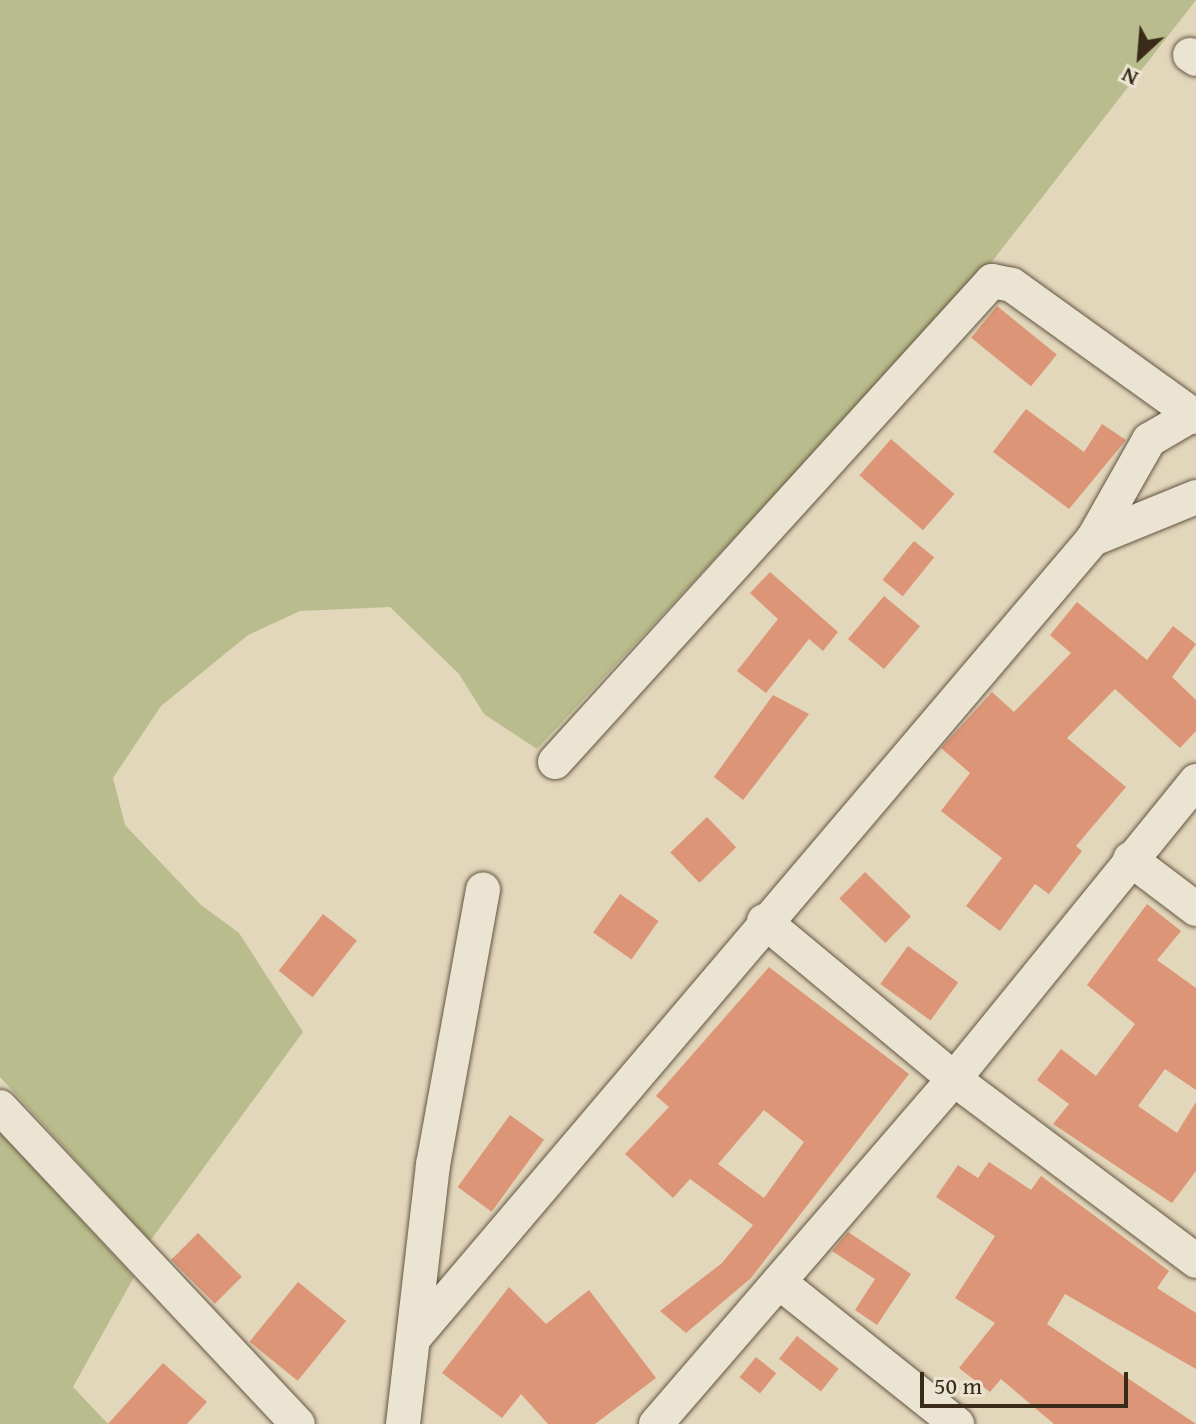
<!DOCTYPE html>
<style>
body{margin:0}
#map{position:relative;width:1196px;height:1424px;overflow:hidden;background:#e2d6bb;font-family:"Gentium Book Plus",serif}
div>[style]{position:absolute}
.green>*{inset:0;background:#b9bc8c}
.building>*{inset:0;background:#dc9576;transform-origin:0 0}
.roads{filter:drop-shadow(0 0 2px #645642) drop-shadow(0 0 2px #645642)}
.minor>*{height:34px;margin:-17px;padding:0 17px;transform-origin:17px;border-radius:17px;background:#ece4d3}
span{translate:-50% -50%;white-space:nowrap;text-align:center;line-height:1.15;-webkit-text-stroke:7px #ece4d3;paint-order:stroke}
.north{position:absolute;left:1100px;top:16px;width:80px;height:80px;-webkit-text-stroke:6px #ece4d3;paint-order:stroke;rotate:206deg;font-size:22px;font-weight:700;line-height:32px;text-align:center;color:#3a2b19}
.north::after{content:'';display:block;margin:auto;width:28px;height:36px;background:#3a2b19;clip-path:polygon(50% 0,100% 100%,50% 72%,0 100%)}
.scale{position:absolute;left:920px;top:1372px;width:208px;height:36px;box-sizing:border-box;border:4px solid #3a2b19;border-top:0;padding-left:10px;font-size:24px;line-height:28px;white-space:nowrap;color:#3a2b19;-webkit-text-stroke:6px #ece4d3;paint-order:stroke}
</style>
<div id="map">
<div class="green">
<div style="clip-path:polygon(0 0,1196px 0,990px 264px,537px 749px,484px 714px,459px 674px,390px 607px,300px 611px,248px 635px,161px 706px,113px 778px,125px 825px,201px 905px,239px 933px,303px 1032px,150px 1241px,0 1077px)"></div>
<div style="clip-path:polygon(0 1132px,134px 1277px,73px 1387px,108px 1424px,0 1424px)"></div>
</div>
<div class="building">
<div style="left:997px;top:306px;width:77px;height:41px;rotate:39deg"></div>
<div style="clip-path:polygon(1026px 409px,1084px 452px,1102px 424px,1126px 440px,1069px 509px,993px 452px)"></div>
<div style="left:891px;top:439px;width:84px;height:48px;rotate:41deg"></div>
<div style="left:914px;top:541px;width:26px;height:50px;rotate:39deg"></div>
<div style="clip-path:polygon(770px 572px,838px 632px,823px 651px,809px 639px,766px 693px,737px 671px,778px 619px,750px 593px)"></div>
<div style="left:884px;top:596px;width:47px;height:56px;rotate:40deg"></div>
<div style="clip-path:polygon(1077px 602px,1147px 660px,1173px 626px,1196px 644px,1172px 677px,1196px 700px,1196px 731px,1180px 748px,1115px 689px,1067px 738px,1126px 787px,1076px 846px,1082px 851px,1049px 894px,1035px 884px,1000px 931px,966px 906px,1002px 858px,941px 811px,970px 773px,941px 748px,992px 692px,1014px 712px,1071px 653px,1050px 635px)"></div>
<div style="clip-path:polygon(773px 695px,809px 714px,743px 800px,714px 777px)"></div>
<div style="left:707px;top:817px;width:42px;height:51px;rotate:46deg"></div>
<div style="left:865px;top:872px;width:64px;height:37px;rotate:44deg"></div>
<div style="left:620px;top:894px;width:47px;height:47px;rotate:35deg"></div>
<div style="clip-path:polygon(1147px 904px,1181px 931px,1157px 960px,1196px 988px,1196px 1090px,1165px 1069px,1138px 1106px,1177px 1133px,1196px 1102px,1196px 1171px,1172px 1203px,1053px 1124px,1069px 1104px,1037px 1080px,1061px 1049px,1096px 1076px,1135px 1024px,1087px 985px)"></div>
<div style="left:323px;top:914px;width:43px;height:72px;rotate:38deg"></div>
<div style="left:908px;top:946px;width:62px;height:47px;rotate:36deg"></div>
<div style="clip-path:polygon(evenodd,769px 967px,909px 1074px,751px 1278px,686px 1333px,660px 1311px,722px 1263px,753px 1225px,690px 1179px,673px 1198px,625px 1154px,669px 1107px,656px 1096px,769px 967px,764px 1110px,804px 1142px,764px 1198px,718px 1164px,764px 1110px)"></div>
<div style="left:510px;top:1115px;width:42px;height:89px;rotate:36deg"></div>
<div style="clip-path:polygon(989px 1162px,1031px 1190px,1041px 1176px,1169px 1271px,1157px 1288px,1196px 1313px,1196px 1369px,1065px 1294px,1047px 1324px,1196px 1424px,1054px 1424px,1001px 1379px,990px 1392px,959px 1368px,995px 1323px,955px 1298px,995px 1236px,936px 1197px,958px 1165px,978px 1178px)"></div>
<div style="clip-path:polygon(848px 1232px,911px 1274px,877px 1325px,855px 1310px,875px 1279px,832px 1251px)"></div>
<div style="left:198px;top:1233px;width:62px;height:38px;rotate:45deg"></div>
<div style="left:298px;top:1282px;width:62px;height:77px;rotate:39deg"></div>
<div style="clip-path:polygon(509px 1287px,546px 1324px,589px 1290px,656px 1378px,595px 1424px,548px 1424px,521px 1394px,502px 1418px,442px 1373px)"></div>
<div style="left:797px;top:1336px;width:53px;height:29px;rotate:38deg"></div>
<div style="left:756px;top:1357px;width:26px;height:26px;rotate:39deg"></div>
<div style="clip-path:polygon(163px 1363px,207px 1402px,187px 1424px,108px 1424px)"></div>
</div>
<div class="roads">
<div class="minor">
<div style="left:1190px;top:55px;width:7px;rotate:34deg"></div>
<div style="left:1093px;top:539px;width:111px;rotate:-22.2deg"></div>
<div style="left:555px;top:762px;width:650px;rotate:-47.74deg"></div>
<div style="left:992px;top:281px;width:20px;rotate:11deg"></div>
<div style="left:1012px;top:285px;width:226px;rotate:35.7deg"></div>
<div style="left:1130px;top:859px;width:83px;rotate:37.1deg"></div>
<div style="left:764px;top:921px;width:247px;rotate:39.7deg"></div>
<div style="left:954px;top:1079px;width:303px;rotate:36.9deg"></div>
<div style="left:0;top:1107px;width:435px;rotate:46.8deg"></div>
<div style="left:779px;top:1282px;width:228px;rotate:38.6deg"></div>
<div style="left:413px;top:1339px;width:1050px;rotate:-49.64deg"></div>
<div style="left:1093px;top:539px;width:114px;rotate:-60.5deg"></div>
<div style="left:1149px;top:440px;width:50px;rotate:-30.2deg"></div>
<div style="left:403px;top:1424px;width:261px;rotate:-83.4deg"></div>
<div style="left:433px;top:1165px;width:280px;rotate:-79.7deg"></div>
<div style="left:656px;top:1424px;width:456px;rotate:-49.2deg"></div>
<div style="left:954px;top:1079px;width:384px;rotate:-50.9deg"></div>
</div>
</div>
<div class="north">N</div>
<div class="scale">50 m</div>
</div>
